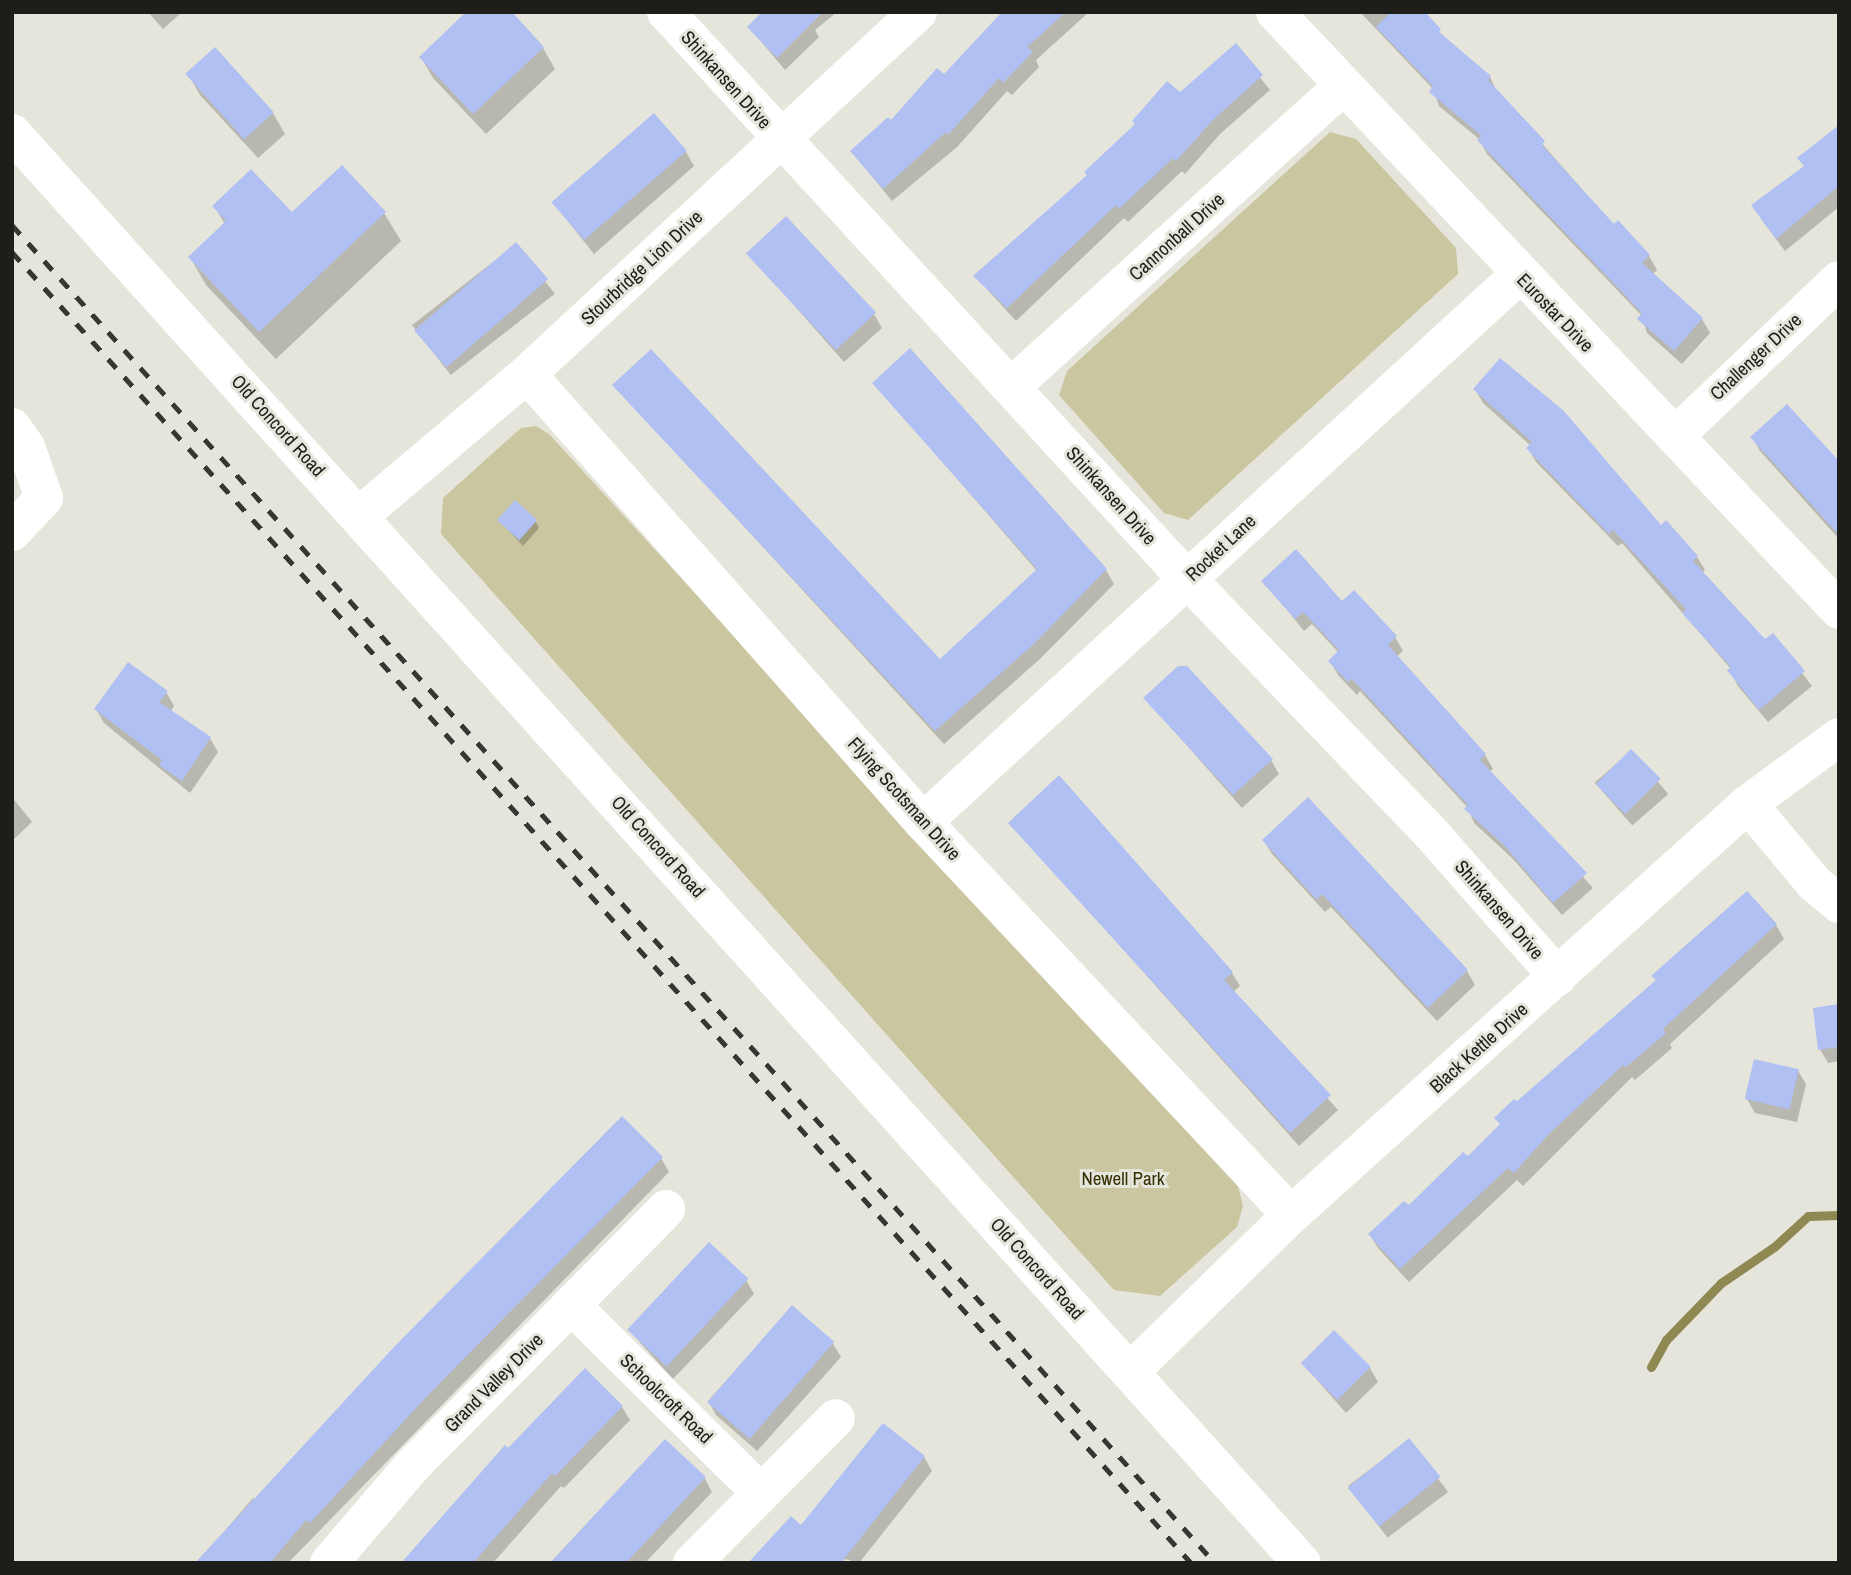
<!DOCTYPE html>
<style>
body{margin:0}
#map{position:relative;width:1851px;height:1575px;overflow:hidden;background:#e6e5dc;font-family:"Archivo Narrow",sans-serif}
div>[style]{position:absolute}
.green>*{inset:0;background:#cac6a0}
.shadow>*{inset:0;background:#0003;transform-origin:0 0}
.stream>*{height:9px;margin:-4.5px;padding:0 4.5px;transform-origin:4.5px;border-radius:4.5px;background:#8f8852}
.building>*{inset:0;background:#b1c0f3;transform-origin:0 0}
.minor>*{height:38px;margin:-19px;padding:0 19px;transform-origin:19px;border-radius:19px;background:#fff}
.rail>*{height:5px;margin-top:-2.5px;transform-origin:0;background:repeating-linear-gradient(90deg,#373633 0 12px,transparent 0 24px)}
span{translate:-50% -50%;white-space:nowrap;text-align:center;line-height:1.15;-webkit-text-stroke:6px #e6e5dc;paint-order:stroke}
.street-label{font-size:19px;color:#1d1d1a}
.park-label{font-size:19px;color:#332e00}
.frame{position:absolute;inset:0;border:14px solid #1d1d1a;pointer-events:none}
</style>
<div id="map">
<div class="green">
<div style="clip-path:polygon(1330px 132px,1356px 139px,1456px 248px,1458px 274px,1188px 520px,1164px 513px,1059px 395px,1067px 371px)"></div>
<div style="clip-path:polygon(536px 426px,549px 434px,1238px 1186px,1243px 1206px,1237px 1227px,1160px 1296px,1114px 1290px,441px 534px,443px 498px,521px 428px)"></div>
</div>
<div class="shadow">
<div style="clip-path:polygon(148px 12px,182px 12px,163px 29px)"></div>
<div style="clip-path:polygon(509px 12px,543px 48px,555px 69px,486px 134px,433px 78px,421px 57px)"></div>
<div style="clip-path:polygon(764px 12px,837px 12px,815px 30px,819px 37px,785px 70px,749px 27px)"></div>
<div style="clip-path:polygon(1003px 12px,1089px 12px,1036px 60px,1039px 67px,1012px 95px,1007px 91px,957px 147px,892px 201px,852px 152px,944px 76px)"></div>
<div style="clip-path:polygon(1360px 12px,1422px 12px,1446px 40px,1490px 77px,1497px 92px,1614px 226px,1618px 223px,1649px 256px,1657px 270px,1652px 275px,1702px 319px,1710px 333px,1682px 364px,1647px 333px,1642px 316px,1487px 154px,1479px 139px,1439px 106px,1433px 89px)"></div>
<div style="clip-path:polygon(1235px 46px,1270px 90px,1220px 134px,1185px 174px,1182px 171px,1128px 222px,1124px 218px,1016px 321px,975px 276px)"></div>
<div style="clip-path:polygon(188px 74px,273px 113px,285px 134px,258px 158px,200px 95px)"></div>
<div style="clip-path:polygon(1839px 127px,1839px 207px,1785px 251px,1761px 219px)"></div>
<div style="clip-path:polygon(686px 152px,694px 166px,594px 254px,555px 205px)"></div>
<div style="clip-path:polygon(214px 206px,292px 215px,384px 213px,401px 241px,276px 359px,206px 285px,190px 257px,225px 224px)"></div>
<div style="left:516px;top:244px;width:63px;height:132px;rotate:52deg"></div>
<div style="clip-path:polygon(749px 254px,874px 314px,882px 328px,844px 362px)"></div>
<div style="clip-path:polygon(874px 383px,1106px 570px,1114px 584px,1041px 658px,944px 744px,614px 385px,940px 662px,1037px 571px)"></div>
<div style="clip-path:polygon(1475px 389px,1697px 557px,1705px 570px,1702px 573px,1765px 642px,1773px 635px,1812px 686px,1768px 722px,1737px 685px,1731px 669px,1622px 543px,1618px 546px,1536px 462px,1528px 448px,1531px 446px,1483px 403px)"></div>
<div style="clip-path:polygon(1752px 437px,1839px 468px,1839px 539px,1760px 451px)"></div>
<div style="clip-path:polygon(499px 520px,536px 522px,539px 528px,523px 546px)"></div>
<div style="clip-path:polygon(1264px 581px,1342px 604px,1395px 637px,1403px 651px,1396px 657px,1485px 755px,1493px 769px,1489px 772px,1593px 888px,1562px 915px,1513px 859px,1474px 823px,1468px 808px,1360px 691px,1357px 695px,1338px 675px,1330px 661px,1339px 653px,1312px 624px,1304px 631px)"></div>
<div style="clip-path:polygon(166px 692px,174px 706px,170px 712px,210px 738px,218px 752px,190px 793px,104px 723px,96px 709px)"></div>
<div style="clip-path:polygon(1146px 699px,1271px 760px,1279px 774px,1242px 808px)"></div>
<div style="left:1631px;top:751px;width:57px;height:48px;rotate:49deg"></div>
<div style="clip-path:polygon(12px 797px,32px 822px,12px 841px)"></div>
<div style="clip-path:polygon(1308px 800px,1467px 971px,1475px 985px,1437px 1021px,1331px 907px,1325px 912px,1272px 854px,1264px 841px)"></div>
<div style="clip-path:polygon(1010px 823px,1232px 973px,1240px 986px,1233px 992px,1338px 1110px,1299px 1146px)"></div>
<div style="clip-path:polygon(1776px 925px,1784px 939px,1670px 1044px,1672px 1048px,1635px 1080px,1632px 1077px,1523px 1186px,1517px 1180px,1409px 1282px,1378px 1248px,1370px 1235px,1468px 1159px,1501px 1126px,1497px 1119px,1657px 982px,1653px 976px)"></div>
<div style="clip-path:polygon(1839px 1006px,1839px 1061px,1828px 1063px,1820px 1049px)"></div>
<div style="clip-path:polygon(1798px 1071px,1806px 1084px,1797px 1122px,1755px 1113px,1747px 1099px)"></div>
<div style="clip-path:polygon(661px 1158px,669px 1172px,288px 1563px,197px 1563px,253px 1498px,256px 1501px)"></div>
<div style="clip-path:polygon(746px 1280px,754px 1294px,673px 1379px,628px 1329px)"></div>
<div style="clip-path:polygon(792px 1307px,833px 1344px,841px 1357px,757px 1451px,716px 1415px,708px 1401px)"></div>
<div style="clip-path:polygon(1303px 1364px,1370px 1368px,1378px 1382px,1346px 1413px)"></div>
<div style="clip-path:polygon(622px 1407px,630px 1420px,564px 1488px,561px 1486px,493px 1563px,403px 1563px)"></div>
<div style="left:1409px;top:1440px;width:65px;height:76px;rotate:53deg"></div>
<div style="clip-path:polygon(665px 1441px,705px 1479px,712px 1492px,645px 1563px,550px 1563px)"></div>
<div style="clip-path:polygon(924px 1457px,932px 1471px,859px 1563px,845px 1559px,841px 1563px,751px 1563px)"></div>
</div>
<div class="stream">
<div style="left:1651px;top:1367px;width:31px;rotate:-61deg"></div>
<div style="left:1666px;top:1340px;width:79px;rotate:-46deg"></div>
<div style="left:1721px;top:1283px;width:64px;rotate:-34.2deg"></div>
<div style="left:1774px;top:1247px;width:46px;rotate:-42.4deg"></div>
<div style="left:1808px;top:1216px;width:31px;rotate:-2deg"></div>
</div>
<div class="building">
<div style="clip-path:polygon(466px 12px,512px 12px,544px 47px,473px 114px,419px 57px)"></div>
<div style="clip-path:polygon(762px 12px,823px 12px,777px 58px,747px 27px)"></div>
<div style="clip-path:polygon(1002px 12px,1066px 12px,1027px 47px,1033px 52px,1003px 83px,999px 78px,948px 135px,946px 132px,883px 189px,850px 151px,888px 117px,891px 120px,937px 68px,944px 74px)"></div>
<div style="clip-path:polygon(1391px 12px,1425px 12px,1441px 29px,1439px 32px,1491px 76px,1488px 80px,1545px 141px,1542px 145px,1614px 224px,1618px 220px,1650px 255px,1642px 263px,1703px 318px,1674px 351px,1637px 319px,1642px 313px,1477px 140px,1482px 136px,1429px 92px,1433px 86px,1376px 27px)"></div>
<div style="clip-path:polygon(1236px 43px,1263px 75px,1213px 120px,1176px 161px,1173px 158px,1119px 209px,1116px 205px,1007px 308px,973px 276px,1087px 175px,1084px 172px,1135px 124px,1132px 121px,1167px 81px,1180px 92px)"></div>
<div style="left:215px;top:47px;width:88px;height:40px;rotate:48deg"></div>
<div style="left:654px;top:113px;width:50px;height:136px;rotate:49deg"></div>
<div style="clip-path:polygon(1839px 125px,1839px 186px,1776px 239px,1751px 205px,1804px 166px,1797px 158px)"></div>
<div style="clip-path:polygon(342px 165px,386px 212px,259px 332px,188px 257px,226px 221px,212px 206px,251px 169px,292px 212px)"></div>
<div style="left:786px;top:216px;width:132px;height:55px;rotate:47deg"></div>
<div style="left:516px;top:242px;width:49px;height:135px;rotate:49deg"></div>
<div style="clip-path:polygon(910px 348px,1107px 569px,1034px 644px,935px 731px,612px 385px,651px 349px,940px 659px,1037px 569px,872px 383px)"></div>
<div style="clip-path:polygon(1500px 358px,1564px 411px,1661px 525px,1666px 520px,1698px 556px,1693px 561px,1765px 639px,1773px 633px,1805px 671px,1759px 710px,1727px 670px,1731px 667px,1682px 613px,1686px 609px,1613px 530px,1609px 534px,1526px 448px,1532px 442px,1473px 389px)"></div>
<div style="clip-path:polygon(1787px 404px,1839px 461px,1839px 535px,1750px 437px)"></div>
<div style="left:515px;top:500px;width:30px;height:27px;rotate:42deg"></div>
<div style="clip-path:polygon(1296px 549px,1342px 601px,1354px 590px,1397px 636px,1388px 645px,1486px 754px,1480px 760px,1587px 873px,1553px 903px,1504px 845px,1464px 809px,1468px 805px,1352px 679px,1348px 682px,1328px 661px,1339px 650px,1303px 612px,1295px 619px,1261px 581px)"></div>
<div style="clip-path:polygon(128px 662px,168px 691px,159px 702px,211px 737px,182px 781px,159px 765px,162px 760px,94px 709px)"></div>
<div style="clip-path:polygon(1178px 666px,1187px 666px,1273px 759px,1233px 795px,1143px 698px)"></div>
<div style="left:1631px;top:749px;width:42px;height:50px;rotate:45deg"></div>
<div style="clip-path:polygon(1059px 775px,1233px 972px,1224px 980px,1331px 1095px,1290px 1133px,1008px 823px)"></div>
<div style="clip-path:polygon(1308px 797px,1468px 970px,1428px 1008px,1322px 894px,1317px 900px,1262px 840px)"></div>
<div style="clip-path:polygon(1747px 891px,1777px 924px,1663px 1029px,1666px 1033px,1626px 1067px,1623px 1065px,1549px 1134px,1514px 1173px,1508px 1168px,1400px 1269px,1368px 1234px,1404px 1201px,1409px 1205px,1463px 1152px,1468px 1156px,1500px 1124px,1494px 1118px,1514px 1099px,1517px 1101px,1656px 980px,1651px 976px)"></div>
<div style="clip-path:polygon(1839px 1004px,1839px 1047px,1818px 1050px,1813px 1008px)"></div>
<div style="left:1754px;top:1059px;width:46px;height:41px;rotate:13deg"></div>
<div style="clip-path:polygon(622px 1116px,663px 1157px,429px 1394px,310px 1523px,306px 1520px,270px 1563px,195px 1563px,394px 1347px)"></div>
<div style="left:709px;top:1242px;width:54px;height:120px;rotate:43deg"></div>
<div style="left:792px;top:1305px;width:56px;height:129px;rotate:41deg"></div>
<div style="left:1334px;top:1330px;width:52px;height:47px;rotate:45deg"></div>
<div style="clip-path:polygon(585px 1368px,623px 1406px,555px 1476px,552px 1473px,473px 1563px,401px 1563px,505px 1445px,508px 1448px)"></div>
<div style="clip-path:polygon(883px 1423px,925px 1456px,841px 1563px,748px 1563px,791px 1516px,801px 1525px)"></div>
<div style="left:1409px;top:1438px;width:50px;height:79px;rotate:51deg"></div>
<div style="clip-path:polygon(665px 1439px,706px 1477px,626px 1563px,550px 1563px)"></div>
</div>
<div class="minor">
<div style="left:666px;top:12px;width:747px;rotate:47.44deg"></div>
<div style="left:1171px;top:562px;width:374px;rotate:46.2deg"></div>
<div style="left:1430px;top:832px;width:193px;rotate:48.6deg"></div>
<div style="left:1275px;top:12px;width:822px;rotate:46.68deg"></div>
<div style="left:12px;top:133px;width:1926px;rotate:47.95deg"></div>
<div style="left:527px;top:374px;width:598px;rotate:48.53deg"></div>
<div style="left:923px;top:822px;width:538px;rotate:46.88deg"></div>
<div style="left:1011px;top:387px;width:448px;rotate:-42.2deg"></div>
<div style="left:12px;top:427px;width:24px;rotate:55deg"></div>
<div style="left:26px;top:447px;width:54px;rotate:70.6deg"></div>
<div style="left:44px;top:498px;width:47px;rotate:133.3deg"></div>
<div style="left:1675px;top:436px;width:226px;rotate:-43.6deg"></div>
<div style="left:359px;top:516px;width:220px;rotate:-40.2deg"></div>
<div style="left:527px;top:374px;width:533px;rotate:-42.79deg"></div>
<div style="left:1748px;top:804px;width:103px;rotate:50.1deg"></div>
<div style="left:1814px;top:883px;width:33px;rotate:40deg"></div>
<div style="left:923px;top:822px;width:809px;rotate:-42.55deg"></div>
<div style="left:571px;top:1305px;width:267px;rotate:44.7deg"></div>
<div style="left:1130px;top:1372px;width:225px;rotate:-44.3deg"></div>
<div style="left:1291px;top:1215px;width:615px;rotate:-41.97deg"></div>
<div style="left:1748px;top:804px;width:113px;rotate:-36.4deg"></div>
<div style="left:329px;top:1563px;width:129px;rotate:-49.4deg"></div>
<div style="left:413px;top:1465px;width:360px;rotate:-45.3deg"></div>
<div style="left:692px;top:1563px;width:204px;rotate:-45.2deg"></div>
</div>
<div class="rail">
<div style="left:12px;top:225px;width:1799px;rotate:48.04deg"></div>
<div style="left:12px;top:252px;width:1763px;rotate:48.03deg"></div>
</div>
<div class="street-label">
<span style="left:726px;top:80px;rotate:48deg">Shinkansen Drive</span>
<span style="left:1177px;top:237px;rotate:-42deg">Cannonball Drive</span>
<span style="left:642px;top:268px;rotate:-43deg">Stourbridge Lion Drive</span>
<span style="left:1555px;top:313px;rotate:46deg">Eurostar Drive</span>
<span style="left:1756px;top:357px;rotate:-43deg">Challenger Drive</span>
<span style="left:278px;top:426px;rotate:48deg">Old Concord Road</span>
<span style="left:1111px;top:496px;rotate:48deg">Shinkansen Drive</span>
<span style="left:1221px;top:548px;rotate:-43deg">Rocket Lane</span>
<span style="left:904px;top:799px;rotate:48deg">Flying Scotsman Drive</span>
<span style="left:658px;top:847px;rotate:48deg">Old Concord Road</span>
<span style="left:1499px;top:910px;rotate:49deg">Shinkansen Drive</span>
<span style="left:1479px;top:1048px;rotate:-42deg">Black Kettle Drive</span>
<span style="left:1037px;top:1269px;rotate:48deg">Old Concord Road</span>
<span style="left:494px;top:1383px;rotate:-45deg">Grand Valley Drive</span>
<span style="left:666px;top:1399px;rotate:44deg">Schoolcroft Road</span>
</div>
<div class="park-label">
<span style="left:1123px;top:1179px">Newell Park</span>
</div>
<div class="frame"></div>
</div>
